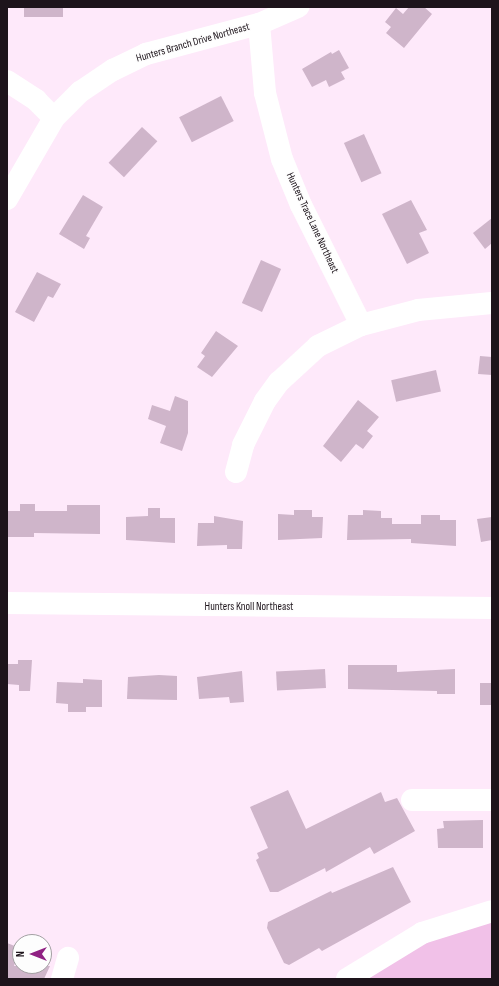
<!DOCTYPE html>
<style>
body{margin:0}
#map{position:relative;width:499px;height:986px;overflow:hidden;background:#fee9fa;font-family:"Sofia Sans Condensed",sans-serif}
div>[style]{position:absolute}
.green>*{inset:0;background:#f1c1e8}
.building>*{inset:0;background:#cfb5ca;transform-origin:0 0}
.minor>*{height:22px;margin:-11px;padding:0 11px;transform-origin:11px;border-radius:11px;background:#fff}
span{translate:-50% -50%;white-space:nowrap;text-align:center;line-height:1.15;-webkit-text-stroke:3px #fdfdfd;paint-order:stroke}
.street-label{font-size:11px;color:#1d141b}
.frame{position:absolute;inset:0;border:8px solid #1d141b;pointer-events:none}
.north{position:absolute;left:12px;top:934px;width:40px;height:40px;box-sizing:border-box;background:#fdfdfd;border:1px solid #a3a0a3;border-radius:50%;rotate:270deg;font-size:11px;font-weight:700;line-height:16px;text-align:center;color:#1d141b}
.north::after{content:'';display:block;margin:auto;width:14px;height:18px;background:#902183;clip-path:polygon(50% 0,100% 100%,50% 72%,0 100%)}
</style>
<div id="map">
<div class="green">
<div style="clip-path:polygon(492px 915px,492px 979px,340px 979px)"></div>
</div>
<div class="building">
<div style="left:24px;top:7px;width:39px;height:10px"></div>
<div style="clip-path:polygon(409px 7px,424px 7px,432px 14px,404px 48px,386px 33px,391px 27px,385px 22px,396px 8px,403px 14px)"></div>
<div style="clip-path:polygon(339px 50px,349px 68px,341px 72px,345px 79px,329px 87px,326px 80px,312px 87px,302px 69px,331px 52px,332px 54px)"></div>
<div style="left:221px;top:96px;width:28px;height:47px;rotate:63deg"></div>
<div style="left:142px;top:127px;width:21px;height:49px;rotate:43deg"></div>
<div style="left:364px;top:134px;width:43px;height:22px;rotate:66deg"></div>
<div style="clip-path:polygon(83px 195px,103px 207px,86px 236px,90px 238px,84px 249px,59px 234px)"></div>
<div style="clip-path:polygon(411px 200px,427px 230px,419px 233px,429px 253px,407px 264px,382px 214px)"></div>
<div style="clip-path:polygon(492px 218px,492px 243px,485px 249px,473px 233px)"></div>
<div style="left:261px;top:260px;width:22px;height:47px;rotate:24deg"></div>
<div style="clip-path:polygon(37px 272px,61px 284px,53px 298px,48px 296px,34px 322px,15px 312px)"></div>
<div style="clip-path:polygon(216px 331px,238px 346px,212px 377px,197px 367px,205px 356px,201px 353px)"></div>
<div style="clip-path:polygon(480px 356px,492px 357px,492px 375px,478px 374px)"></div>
<div style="left:436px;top:370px;width:22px;height:46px;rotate:77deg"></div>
<div style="clip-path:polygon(175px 396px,188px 401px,188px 433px,182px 451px,160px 443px,166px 426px,148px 419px,152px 405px,170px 411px)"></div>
<div style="clip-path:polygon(358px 400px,379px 417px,367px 431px,373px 436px,363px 449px,356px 444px,341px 462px,323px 446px)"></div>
<div style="clip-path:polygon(20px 504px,35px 504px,35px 511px,67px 511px,67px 505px,100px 505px,100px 534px,34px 533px,34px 537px,7px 537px,7px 511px,20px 511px)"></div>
<div style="clip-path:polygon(148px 508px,160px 508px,160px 518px,175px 518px,175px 543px,126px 540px,126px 517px,148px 516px)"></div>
<div style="clip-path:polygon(294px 510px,312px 510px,312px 517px,323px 517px,322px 538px,278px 540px,278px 514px,294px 515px)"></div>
<div style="clip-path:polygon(363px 510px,381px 511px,381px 518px,392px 518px,392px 524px,421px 524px,421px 515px,440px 515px,440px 520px,456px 520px,456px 546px,411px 543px,411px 539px,347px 540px,348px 515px,363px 515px)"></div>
<div style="clip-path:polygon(214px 516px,243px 521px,242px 549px,227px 549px,227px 545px,197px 546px,198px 523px,214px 523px)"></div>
<div style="clip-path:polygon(492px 517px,492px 540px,481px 542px,477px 519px)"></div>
<div style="clip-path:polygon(18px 660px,32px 660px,30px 691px,19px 691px,19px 685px,7px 684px,7px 664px,18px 664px)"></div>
<div style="clip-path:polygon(348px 665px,397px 665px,397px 672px,455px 669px,455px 694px,437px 694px,437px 691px,348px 689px)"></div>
<div style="left:325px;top:669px;width:19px;height:49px;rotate:87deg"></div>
<div style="clip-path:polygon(242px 671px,244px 702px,230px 703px,229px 697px,199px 699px,197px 677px)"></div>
<div style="clip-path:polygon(159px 675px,177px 676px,177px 700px,127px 699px,128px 677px)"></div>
<div style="clip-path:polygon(83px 679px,102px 680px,102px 707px,86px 707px,86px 712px,68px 712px,68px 704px,56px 703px,57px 682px,83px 683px)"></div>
<div style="left:492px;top:683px;width:22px;height:12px;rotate:90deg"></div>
<div style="clip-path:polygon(288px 790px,306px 829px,381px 792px,385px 802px,397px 798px,415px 831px,374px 854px,370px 847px,326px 872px,325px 868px,278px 892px,270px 892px,256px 860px,259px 858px,257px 853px,268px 848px,250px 807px)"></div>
<div style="clip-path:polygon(483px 820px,483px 848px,438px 848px,437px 829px,444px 828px,443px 821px)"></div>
<div style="clip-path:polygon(393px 867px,411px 902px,322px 951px,319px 948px,289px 965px,284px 963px,267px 928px,268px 922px,331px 891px,332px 893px)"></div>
<div style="clip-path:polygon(7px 943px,20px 948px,14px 966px,50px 966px,44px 979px,7px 979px)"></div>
</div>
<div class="minor">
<div style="left:259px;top:24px;width:69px;rotate:85deg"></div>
<div style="left:265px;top:93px;width:68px;rotate:75.6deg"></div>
<div style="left:282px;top:159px;width:50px;rotate:67.6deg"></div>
<div style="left:301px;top:205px;width:134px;rotate:63.4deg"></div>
<div style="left:7px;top:81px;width:35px;rotate:33deg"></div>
<div style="left:36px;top:100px;width:25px;rotate:45deg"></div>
<div style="left:7px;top:199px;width:94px;rotate:-59.9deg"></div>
<div style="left:54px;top:118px;width:37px;rotate:-45deg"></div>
<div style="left:80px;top:92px;width:40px;rotate:-34deg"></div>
<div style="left:113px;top:70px;width:37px;rotate:-26deg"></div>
<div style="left:146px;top:54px;width:117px;rotate:-14.9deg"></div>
<div style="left:259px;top:24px;width:43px;rotate:-23.6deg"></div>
<div style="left:236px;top:472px;width:28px;rotate:-75deg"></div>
<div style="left:243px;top:445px;width:49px;rotate:-63.4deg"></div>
<div style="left:265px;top:401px;width:24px;rotate:-54deg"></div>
<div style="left:279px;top:382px;width:53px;rotate:-42.7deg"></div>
<div style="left:318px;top:346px;width:48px;rotate:-26deg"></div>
<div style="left:361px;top:325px;width:59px;rotate:-14.7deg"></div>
<div style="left:418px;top:310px;width:74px;rotate:-5.4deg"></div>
<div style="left:7px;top:603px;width:485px;rotate:0.6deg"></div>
<div style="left:412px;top:800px;width:80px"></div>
<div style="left:62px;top:979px;width:22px;rotate:-74deg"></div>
<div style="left:347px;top:979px;width:88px;rotate:-31.5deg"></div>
<div style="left:422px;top:933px;width:73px;rotate:-17.4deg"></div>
</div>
<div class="street-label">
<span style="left:193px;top:43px;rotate:-16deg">Hunters Branch Drive Northeast</span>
<span style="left:312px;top:223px;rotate:65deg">Hunters Trace Lane Northeast</span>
<span style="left:249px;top:607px">Hunters Knoll Northeast</span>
</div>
<div class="frame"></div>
<div class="north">N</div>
</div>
